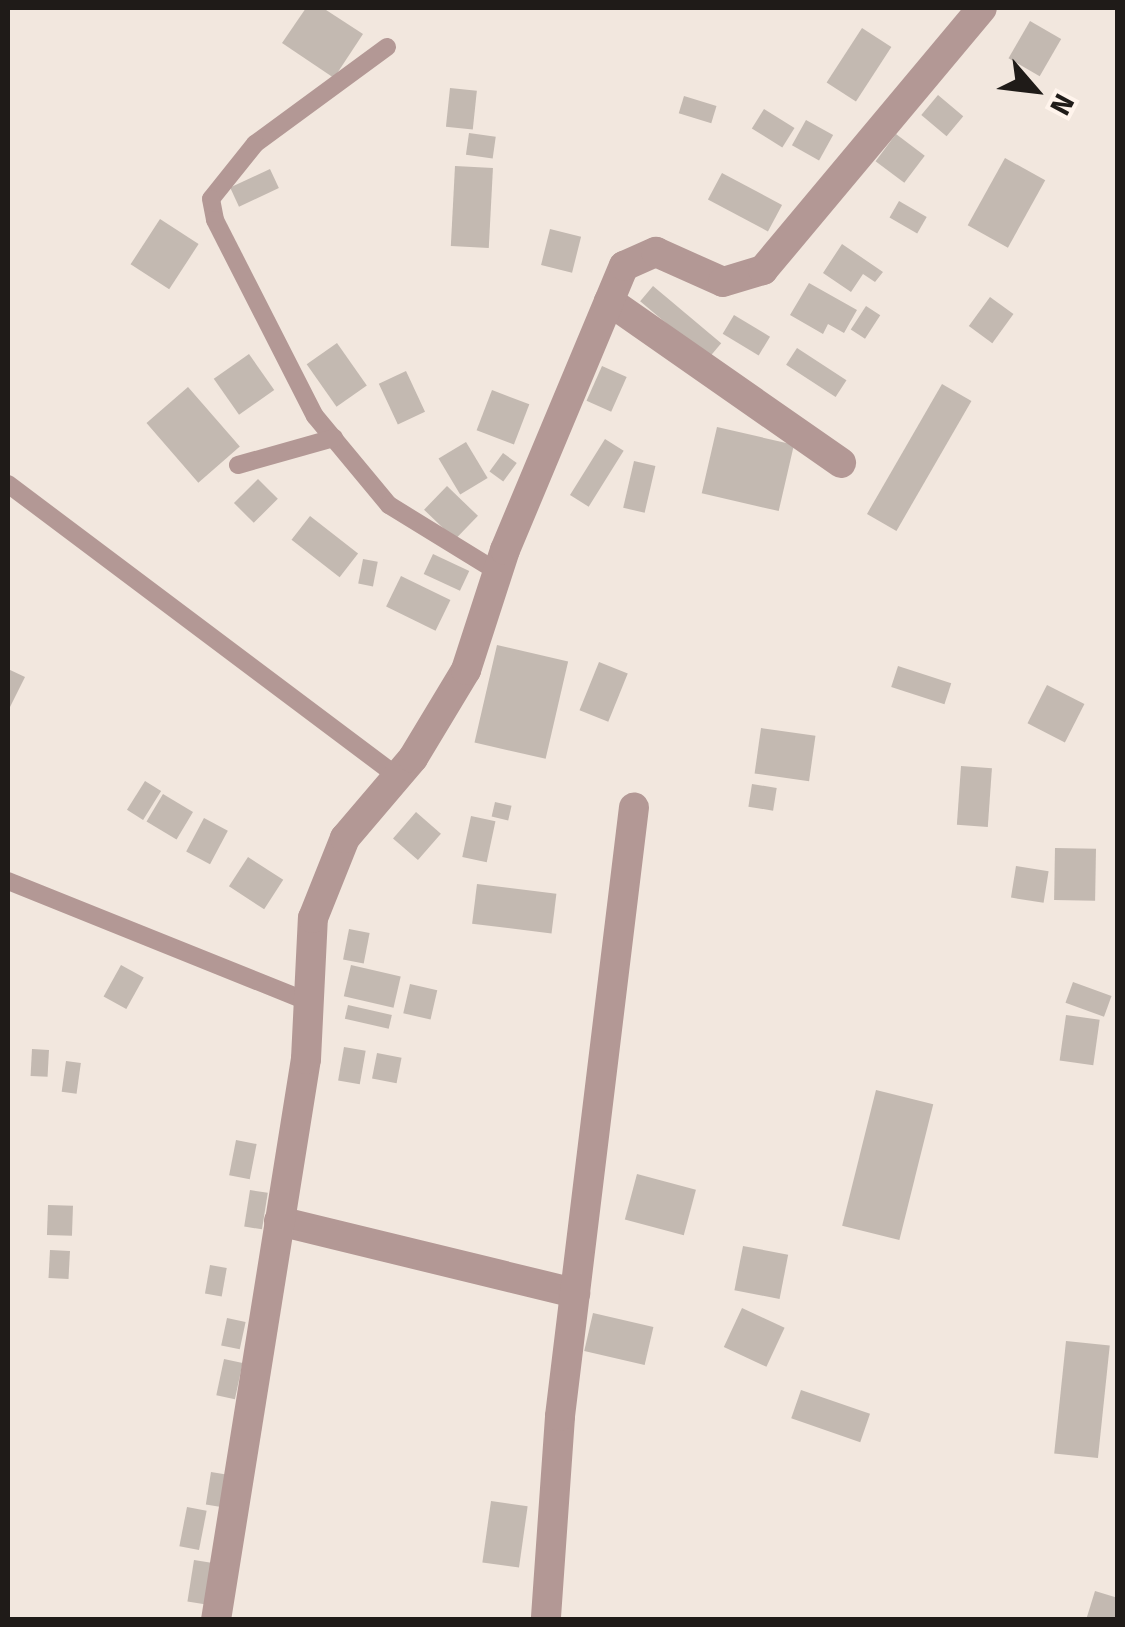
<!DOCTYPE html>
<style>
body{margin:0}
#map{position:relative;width:1125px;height:1627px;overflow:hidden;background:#f2e7de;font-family:"Fira Sans",sans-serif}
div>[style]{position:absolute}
.building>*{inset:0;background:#c3b9b1;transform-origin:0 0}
.lane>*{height:18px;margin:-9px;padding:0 9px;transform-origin:9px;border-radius:9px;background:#b39895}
.street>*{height:30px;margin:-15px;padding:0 15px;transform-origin:15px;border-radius:15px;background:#b39895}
span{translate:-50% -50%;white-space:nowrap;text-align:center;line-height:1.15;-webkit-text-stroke:8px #fff4ec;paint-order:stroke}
.frame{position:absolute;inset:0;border:10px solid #1f1b18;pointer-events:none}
.north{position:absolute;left:985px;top:40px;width:100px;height:100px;-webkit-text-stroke:8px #fff4ec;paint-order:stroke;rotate:118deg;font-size:28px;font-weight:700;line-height:40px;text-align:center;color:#1f1b18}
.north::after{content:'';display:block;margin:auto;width:35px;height:45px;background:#1f1b18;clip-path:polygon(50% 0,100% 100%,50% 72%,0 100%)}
</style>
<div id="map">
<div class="building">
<div style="clip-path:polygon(306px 8px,323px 8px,363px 34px,334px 78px,282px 43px)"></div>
<div style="left:1030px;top:21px;width:36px;height:43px;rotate:30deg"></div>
<div style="left:862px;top:28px;width:35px;height:65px;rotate:33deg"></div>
<div style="left:450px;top:88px;width:27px;height:39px;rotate:6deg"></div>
<div style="left:938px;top:95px;width:33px;height:26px;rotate:40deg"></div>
<div style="left:684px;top:96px;width:34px;height:18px;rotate:17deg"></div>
<div style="left:764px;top:109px;width:36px;height:23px;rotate:32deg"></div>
<div style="left:806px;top:120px;width:31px;height:29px;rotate:29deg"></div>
<div style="left:469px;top:133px;width:27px;height:22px;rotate:8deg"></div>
<div style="left:896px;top:134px;width:36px;height:34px;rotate:37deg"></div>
<div style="left:1005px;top:158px;width:46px;height:77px;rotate:29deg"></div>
<div style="left:455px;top:166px;width:38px;height:80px;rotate:3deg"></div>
<div style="left:270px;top:169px;width:21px;height:44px;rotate:65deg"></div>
<div style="left:722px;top:173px;width:68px;height:30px;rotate:28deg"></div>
<div style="left:899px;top:201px;width:32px;height:19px;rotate:30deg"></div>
<div style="left:160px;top:219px;width:46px;height:54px;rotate:33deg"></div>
<div style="left:550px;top:229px;width:32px;height:37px;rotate:14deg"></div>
<div style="clip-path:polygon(842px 244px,883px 272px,875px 282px,863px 274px,851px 292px,823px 273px)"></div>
<div style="clip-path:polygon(809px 283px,857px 310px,844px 333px,828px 324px,823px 334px,790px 315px)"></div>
<div style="left:653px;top:286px;width:89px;height:20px;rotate:40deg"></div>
<div style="left:990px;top:297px;width:29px;height:36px;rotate:36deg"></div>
<div style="left:866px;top:306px;width:17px;height:28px;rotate:33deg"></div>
<div style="left:734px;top:315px;width:42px;height:22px;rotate:31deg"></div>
<div style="left:337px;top:343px;width:52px;height:37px;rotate:55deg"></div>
<div style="left:797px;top:348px;width:59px;height:20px;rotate:33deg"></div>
<div style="left:249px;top:354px;width:44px;height:43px;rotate:55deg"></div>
<div style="left:602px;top:366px;width:27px;height:38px;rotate:24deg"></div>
<div style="left:406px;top:371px;width:45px;height:30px;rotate:65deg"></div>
<div style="left:942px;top:384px;width:34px;height:150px;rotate:30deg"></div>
<div style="left:188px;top:387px;width:79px;height:55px;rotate:49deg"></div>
<div style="left:492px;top:390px;width:40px;height:43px;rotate:21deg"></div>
<div style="left:717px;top:427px;width:79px;height:68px;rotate:13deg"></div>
<div style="left:605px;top:439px;width:22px;height:66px;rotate:32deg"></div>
<div style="left:466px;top:442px;width:42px;height:32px;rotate:59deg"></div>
<div style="left:503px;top:453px;width:17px;height:23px;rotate:36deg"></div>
<div style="left:634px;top:461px;width:22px;height:48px;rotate:13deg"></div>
<div style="left:258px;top:479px;width:28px;height:34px;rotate:45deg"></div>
<div style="left:447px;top:486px;width:43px;height:33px;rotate:44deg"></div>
<div style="left:310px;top:516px;width:61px;height:30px;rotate:38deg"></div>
<div style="left:433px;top:554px;width:40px;height:22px;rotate:25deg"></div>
<div style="left:363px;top:559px;width:15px;height:25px;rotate:11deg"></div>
<div style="left:401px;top:576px;width:55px;height:34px;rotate:26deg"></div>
<div style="left:497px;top:645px;width:73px;height:100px;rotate:13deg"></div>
<div style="left:599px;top:662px;width:31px;height:52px;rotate:22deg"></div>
<div style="left:898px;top:666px;width:56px;height:22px;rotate:18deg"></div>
<div style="clip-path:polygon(8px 669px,25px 677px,8px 711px)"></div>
<div style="left:1047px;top:685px;width:42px;height:43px;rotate:27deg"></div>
<div style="left:761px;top:728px;width:55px;height:46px;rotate:8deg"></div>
<div style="left:961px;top:766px;width:31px;height:59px;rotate:4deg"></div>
<div style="left:145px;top:781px;width:19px;height:34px;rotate:32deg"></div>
<div style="left:752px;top:784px;width:25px;height:23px;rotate:9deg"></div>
<div style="left:163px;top:794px;width:35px;height:32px;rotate:31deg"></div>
<div style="left:495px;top:802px;width:17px;height:15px;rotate:13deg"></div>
<div style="left:416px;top:812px;width:33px;height:35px;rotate:41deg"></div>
<div style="left:471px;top:816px;width:25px;height:42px;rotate:12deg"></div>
<div style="left:204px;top:818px;width:27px;height:38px;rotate:28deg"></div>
<div style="left:1055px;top:848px;width:41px;height:52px;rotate:1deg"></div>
<div style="left:248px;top:857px;width:42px;height:35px;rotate:33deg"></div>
<div style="left:1016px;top:866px;width:33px;height:32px;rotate:9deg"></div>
<div style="left:477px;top:884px;width:80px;height:40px;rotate:7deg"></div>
<div style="left:349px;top:929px;width:21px;height:31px;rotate:11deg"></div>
<div style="left:121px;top:965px;width:26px;height:36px;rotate:29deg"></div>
<div style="left:351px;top:965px;width:51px;height:32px;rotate:13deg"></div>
<div style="left:1073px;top:982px;width:41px;height:22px;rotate:20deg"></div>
<div style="left:410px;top:984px;width:28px;height:30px;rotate:13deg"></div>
<div style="left:348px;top:1005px;width:45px;height:14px;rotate:13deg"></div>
<div style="left:1066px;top:1015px;width:34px;height:46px;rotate:8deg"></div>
<div style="left:344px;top:1047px;width:22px;height:34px;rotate:10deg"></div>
<div style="left:32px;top:1049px;width:17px;height:27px;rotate:3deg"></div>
<div style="left:377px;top:1053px;width:25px;height:26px;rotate:11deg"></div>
<div style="left:66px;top:1061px;width:15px;height:31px;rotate:8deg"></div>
<div style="left:876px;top:1090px;width:59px;height:140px;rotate:14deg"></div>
<div style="left:236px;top:1140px;width:21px;height:36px;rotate:11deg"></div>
<div style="left:637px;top:1174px;width:61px;height:47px;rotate:15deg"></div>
<div style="left:250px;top:1190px;width:18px;height:37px;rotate:9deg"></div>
<div style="left:48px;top:1205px;width:25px;height:30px;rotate:2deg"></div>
<div style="left:743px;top:1246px;width:46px;height:45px;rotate:11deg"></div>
<div style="left:50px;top:1250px;width:20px;height:28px;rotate:3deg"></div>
<div style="left:210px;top:1265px;width:17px;height:29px;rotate:10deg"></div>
<div style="left:742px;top:1308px;width:47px;height:43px;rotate:25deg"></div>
<div style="left:593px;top:1313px;width:62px;height:39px;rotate:13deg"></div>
<div style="left:227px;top:1318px;width:19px;height:28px;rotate:12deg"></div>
<div style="left:1066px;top:1341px;width:44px;height:113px;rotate:6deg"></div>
<div style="left:224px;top:1359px;width:19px;height:37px;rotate:12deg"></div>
<div style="left:801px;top:1390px;width:73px;height:30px;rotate:19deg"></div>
<div style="left:211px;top:1472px;width:20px;height:33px;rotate:9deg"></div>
<div style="left:491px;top:1501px;width:37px;height:62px;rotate:8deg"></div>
<div style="left:187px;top:1507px;width:20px;height:40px;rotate:11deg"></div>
<div style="left:194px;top:1560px;width:19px;height:42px;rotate:9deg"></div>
<div style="clip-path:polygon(1095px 1591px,1118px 1598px,1115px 1620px,1086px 1620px)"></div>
</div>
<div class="lane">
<div style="left:387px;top:47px;width:164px;rotate:143.7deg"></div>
<div style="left:255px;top:144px;width:70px;rotate:128.7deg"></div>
<div style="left:211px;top:199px;width:21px;rotate:79deg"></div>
<div style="left:215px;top:220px;width:220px;rotate:63deg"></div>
<div style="left:315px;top:416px;width:116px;rotate:50.3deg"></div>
<div style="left:389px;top:505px;width:128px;rotate:31.6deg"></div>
<div style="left:238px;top:465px;width:100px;rotate:-15.7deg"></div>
<div style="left:8px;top:484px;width:486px;rotate:36.9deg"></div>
<div style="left:8px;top:881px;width:324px;rotate:21.9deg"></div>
</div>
<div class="street">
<div style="left:609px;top:301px;width:283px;rotate:34.9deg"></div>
<div style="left:279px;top:1221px;width:305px;rotate:13.7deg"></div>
<div style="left:546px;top:1617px;width:201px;rotate:-86deg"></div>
<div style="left:560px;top:1416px;width:613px;rotate:-83.07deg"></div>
<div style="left:216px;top:1620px;width:568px;rotate:-80.89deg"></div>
<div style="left:306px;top:1059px;width:141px;rotate:-87.2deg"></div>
<div style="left:313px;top:918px;width:86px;rotate:-68.2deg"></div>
<div style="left:345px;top:838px;width:105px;rotate:-49.6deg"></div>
<div style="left:413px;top:758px;width:103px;rotate:-58.9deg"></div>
<div style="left:466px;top:670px;width:126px;rotate:-72deg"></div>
<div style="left:505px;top:550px;width:308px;rotate:-67.3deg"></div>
<div style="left:624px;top:266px;width:35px;rotate:-24deg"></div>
<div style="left:656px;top:252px;width:73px;rotate:24.1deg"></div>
<div style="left:723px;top:282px;width:42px;rotate:-16.7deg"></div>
<div style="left:763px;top:270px;width:341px;rotate:-50.1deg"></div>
</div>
<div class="frame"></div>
<div class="north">N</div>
</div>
